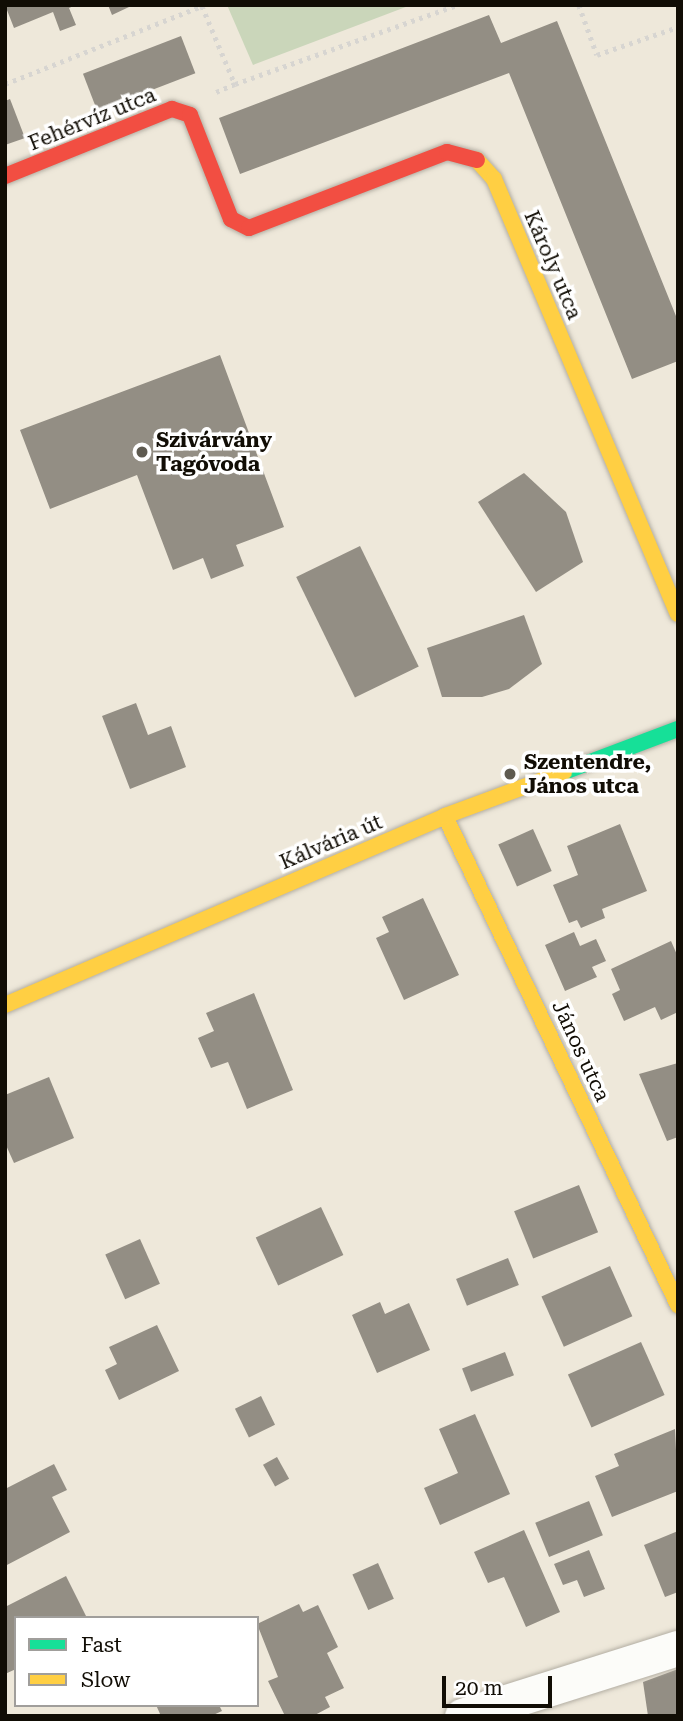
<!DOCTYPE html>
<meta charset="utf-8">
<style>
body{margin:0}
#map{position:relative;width:683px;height:1721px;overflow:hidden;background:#eee8da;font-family:"Roboto Serif",serif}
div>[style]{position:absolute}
.green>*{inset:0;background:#cad6ba}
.building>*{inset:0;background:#938e84;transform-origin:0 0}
.path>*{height:4.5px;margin-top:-2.25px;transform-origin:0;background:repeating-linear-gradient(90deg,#d7d5d1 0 3.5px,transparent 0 8.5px)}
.roads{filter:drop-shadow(0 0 2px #b3aea3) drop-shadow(0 0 2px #b3aea3)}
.street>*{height:35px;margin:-17.5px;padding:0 17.5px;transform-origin:17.5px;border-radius:17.5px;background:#fcfcf9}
.fast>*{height:16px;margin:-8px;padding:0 8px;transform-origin:8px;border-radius:8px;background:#16e098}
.slow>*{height:16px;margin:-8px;padding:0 8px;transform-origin:8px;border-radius:8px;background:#ffcf43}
.jam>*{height:16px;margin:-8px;padding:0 8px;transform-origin:8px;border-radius:8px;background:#f24e42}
.dots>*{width:19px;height:19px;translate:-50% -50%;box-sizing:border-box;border:4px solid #fff;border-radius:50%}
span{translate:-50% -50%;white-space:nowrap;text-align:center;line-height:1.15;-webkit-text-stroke:7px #fff;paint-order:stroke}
.street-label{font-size:21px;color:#110d05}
.poi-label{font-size:21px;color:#110d05;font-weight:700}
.left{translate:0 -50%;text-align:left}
.frame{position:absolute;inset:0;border:7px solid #110d05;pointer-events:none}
.legend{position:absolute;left:14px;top:1616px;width:245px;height:91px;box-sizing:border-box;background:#fff;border:2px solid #a09e9b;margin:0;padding:9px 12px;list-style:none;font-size:21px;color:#110d05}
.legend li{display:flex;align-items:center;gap:14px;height:35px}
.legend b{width:35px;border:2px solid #a09e9b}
.scale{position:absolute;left:442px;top:1676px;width:110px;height:32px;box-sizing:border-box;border:4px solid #110d05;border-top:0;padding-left:9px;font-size:21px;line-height:24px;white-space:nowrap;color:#110d05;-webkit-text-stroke:5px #fff;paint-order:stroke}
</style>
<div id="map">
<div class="green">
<div style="clip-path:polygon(227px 5px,411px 5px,253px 65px)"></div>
</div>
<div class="building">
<div style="clip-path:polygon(5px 5px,76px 5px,69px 8px,76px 25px,60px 31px,53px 12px,14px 28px)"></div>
<div style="clip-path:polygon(108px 5px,129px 5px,129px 7px,112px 15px)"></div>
<div style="clip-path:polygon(489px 15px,501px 43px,557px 21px,678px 321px,678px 361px,632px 379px,509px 73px,240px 174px,219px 118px)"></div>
<div style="left:181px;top:36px;width:40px;height:105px;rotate:69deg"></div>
<div style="clip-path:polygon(10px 99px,25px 138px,5px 145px,5px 101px)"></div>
<div style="clip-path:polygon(220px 355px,284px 527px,236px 545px,244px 566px,211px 579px,203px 558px,173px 570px,137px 475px,50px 509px,20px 430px)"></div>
<div style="clip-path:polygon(524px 473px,566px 512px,583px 562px,536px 592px,478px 502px)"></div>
<div style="left:360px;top:546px;width:134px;height:71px;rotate:64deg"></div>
<div style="clip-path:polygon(524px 615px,542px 664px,509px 689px,482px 697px,442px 697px,427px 648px)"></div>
<div style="clip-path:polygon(136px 703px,148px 735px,171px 726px,186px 767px,130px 789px,102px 716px)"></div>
<div style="clip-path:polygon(620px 824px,647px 891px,602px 909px,605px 918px,581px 928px,577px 920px,569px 923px,553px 885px,578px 875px,567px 846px)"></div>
<div style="left:533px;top:829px;width:46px;height:38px;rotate:66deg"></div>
<div style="clip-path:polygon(423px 898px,459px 975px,404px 1000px,376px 938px,389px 932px,382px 917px)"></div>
<div style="clip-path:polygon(574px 932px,580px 946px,596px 939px,606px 961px,592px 967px,597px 977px,565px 991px,545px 945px)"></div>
<div style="clip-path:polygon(671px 941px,678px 957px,678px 1012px,661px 1020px,655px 1007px,624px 1021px,612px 994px,620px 990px,611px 969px)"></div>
<div style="clip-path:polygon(254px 993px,293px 1090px,247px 1109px,228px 1062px,211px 1068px,198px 1038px,214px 1031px,206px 1013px)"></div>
<div style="clip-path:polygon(678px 1063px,678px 1137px,667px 1141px,639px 1074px)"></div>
<div style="clip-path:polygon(49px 1077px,74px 1138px,14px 1163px,5px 1143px,5px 1095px)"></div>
<div style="left:579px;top:1185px;width:51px;height:70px;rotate:68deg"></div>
<div style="left:321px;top:1207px;width:53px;height:72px;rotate:65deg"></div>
<div style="left:140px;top:1239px;width:49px;height:38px;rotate:66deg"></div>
<div style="left:508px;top:1258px;width:29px;height:56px;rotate:68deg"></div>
<div style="left:610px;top:1266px;width:55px;height:75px;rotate:66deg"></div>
<div style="clip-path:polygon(380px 1302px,385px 1314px,409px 1303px,430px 1350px,377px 1373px,352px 1315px)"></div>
<div style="clip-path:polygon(157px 1325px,179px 1371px,119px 1400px,105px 1370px,117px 1364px,109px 1347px)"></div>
<div style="left:641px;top:1342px;width:58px;height:80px;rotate:66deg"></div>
<div style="left:505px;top:1352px;width:25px;height:46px;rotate:69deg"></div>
<div style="left:261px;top:1396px;width:32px;height:29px;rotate:64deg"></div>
<div style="clip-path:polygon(475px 1414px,510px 1494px,440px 1525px,424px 1488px,458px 1473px,439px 1429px)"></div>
<div style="clip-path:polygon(675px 1429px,678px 1491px,612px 1517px,595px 1476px,619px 1466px,614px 1454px)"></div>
<div style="left:277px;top:1457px;width:25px;height:16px;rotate:61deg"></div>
<div style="clip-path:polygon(54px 1464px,67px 1490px,52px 1497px,70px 1532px,5px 1566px,5px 1489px)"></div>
<div style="left:589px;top:1501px;width:37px;height:58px;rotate:68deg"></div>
<div style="clip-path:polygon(524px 1530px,560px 1612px,526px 1627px,504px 1577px,488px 1583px,474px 1552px)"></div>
<div style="clip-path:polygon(678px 1531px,678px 1592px,665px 1597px,644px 1545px)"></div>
<div style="clip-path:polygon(589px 1550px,605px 1589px,584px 1597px,577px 1580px,563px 1585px,554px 1564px)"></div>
<div style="left:378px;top:1563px;width:39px;height:28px;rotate:66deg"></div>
<div style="clip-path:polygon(66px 1576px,87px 1618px,16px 1618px,16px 1669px,5px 1674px,5px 1607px)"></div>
<div style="clip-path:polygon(299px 1604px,303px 1612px,318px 1605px,338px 1647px,327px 1653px,344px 1688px,325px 1697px,330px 1707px,313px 1716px,285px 1716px,268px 1681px,278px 1677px,257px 1624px)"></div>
<div style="clip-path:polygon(678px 1669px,678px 1716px,648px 1716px,643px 1682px)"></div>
<div style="clip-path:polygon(156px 1705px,219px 1705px,222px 1711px,211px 1716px,161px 1716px)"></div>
</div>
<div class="path">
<div style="left:579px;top:5px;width:53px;rotate:70.2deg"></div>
<div style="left:597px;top:55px;width:86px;rotate:-19.1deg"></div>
<div style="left:5px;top:84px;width:212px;rotate:-21.6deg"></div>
<div style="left:202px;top:6px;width:85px;rotate:67.1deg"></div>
<div style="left:235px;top:84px;width:236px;rotate:-19.6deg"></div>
<div style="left:216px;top:92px;width:21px;rotate:-23deg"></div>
</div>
<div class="roads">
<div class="street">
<div style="left:462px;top:1716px;width:226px;rotate:-17.5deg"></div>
</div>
<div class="fast">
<div style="left:564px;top:772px;width:122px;rotate:-20.7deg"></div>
</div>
<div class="slow">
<div style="left:477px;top:160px;width:25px;rotate:48deg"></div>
<div style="left:494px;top:179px;width:472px;rotate:67.1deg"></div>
<div style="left:445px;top:816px;width:542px;rotate:64.52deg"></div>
<div style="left:5px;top:1005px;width:479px;rotate:-23.2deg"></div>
<div style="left:445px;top:816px;width:127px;rotate:-20.3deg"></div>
</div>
<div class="jam">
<div style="left:5px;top:176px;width:180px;rotate:-21.9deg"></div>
<div style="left:172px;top:109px;width:19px;rotate:18deg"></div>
<div style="left:190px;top:115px;width:112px;rotate:68.5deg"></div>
<div style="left:231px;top:219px;width:20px;rotate:27deg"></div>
<div style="left:249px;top:228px;width:212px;rotate:-21deg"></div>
<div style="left:447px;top:152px;width:31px;rotate:15deg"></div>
</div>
</div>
<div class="dots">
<div style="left:142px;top:452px;background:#5e5a50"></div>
<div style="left:510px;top:774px;background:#5e5a50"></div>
</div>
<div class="street-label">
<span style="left:92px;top:119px;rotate:-22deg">Fehérvíz utca</span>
<span style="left:553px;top:265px;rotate:67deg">Károly utca</span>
<span style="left:331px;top:842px;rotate:-23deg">Kálvária út</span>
<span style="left:581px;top:1051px;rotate:65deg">János utca</span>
</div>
<div class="poi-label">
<span class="left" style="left:156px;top:452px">Szivárvány<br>Tagóvoda</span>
<span class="left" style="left:524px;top:774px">Szentendre,<br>János utca</span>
</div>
<div class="frame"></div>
<ul class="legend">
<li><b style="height:9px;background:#16e098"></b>Fast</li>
<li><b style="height:9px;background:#ffcf43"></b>Slow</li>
</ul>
<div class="scale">20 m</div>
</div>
